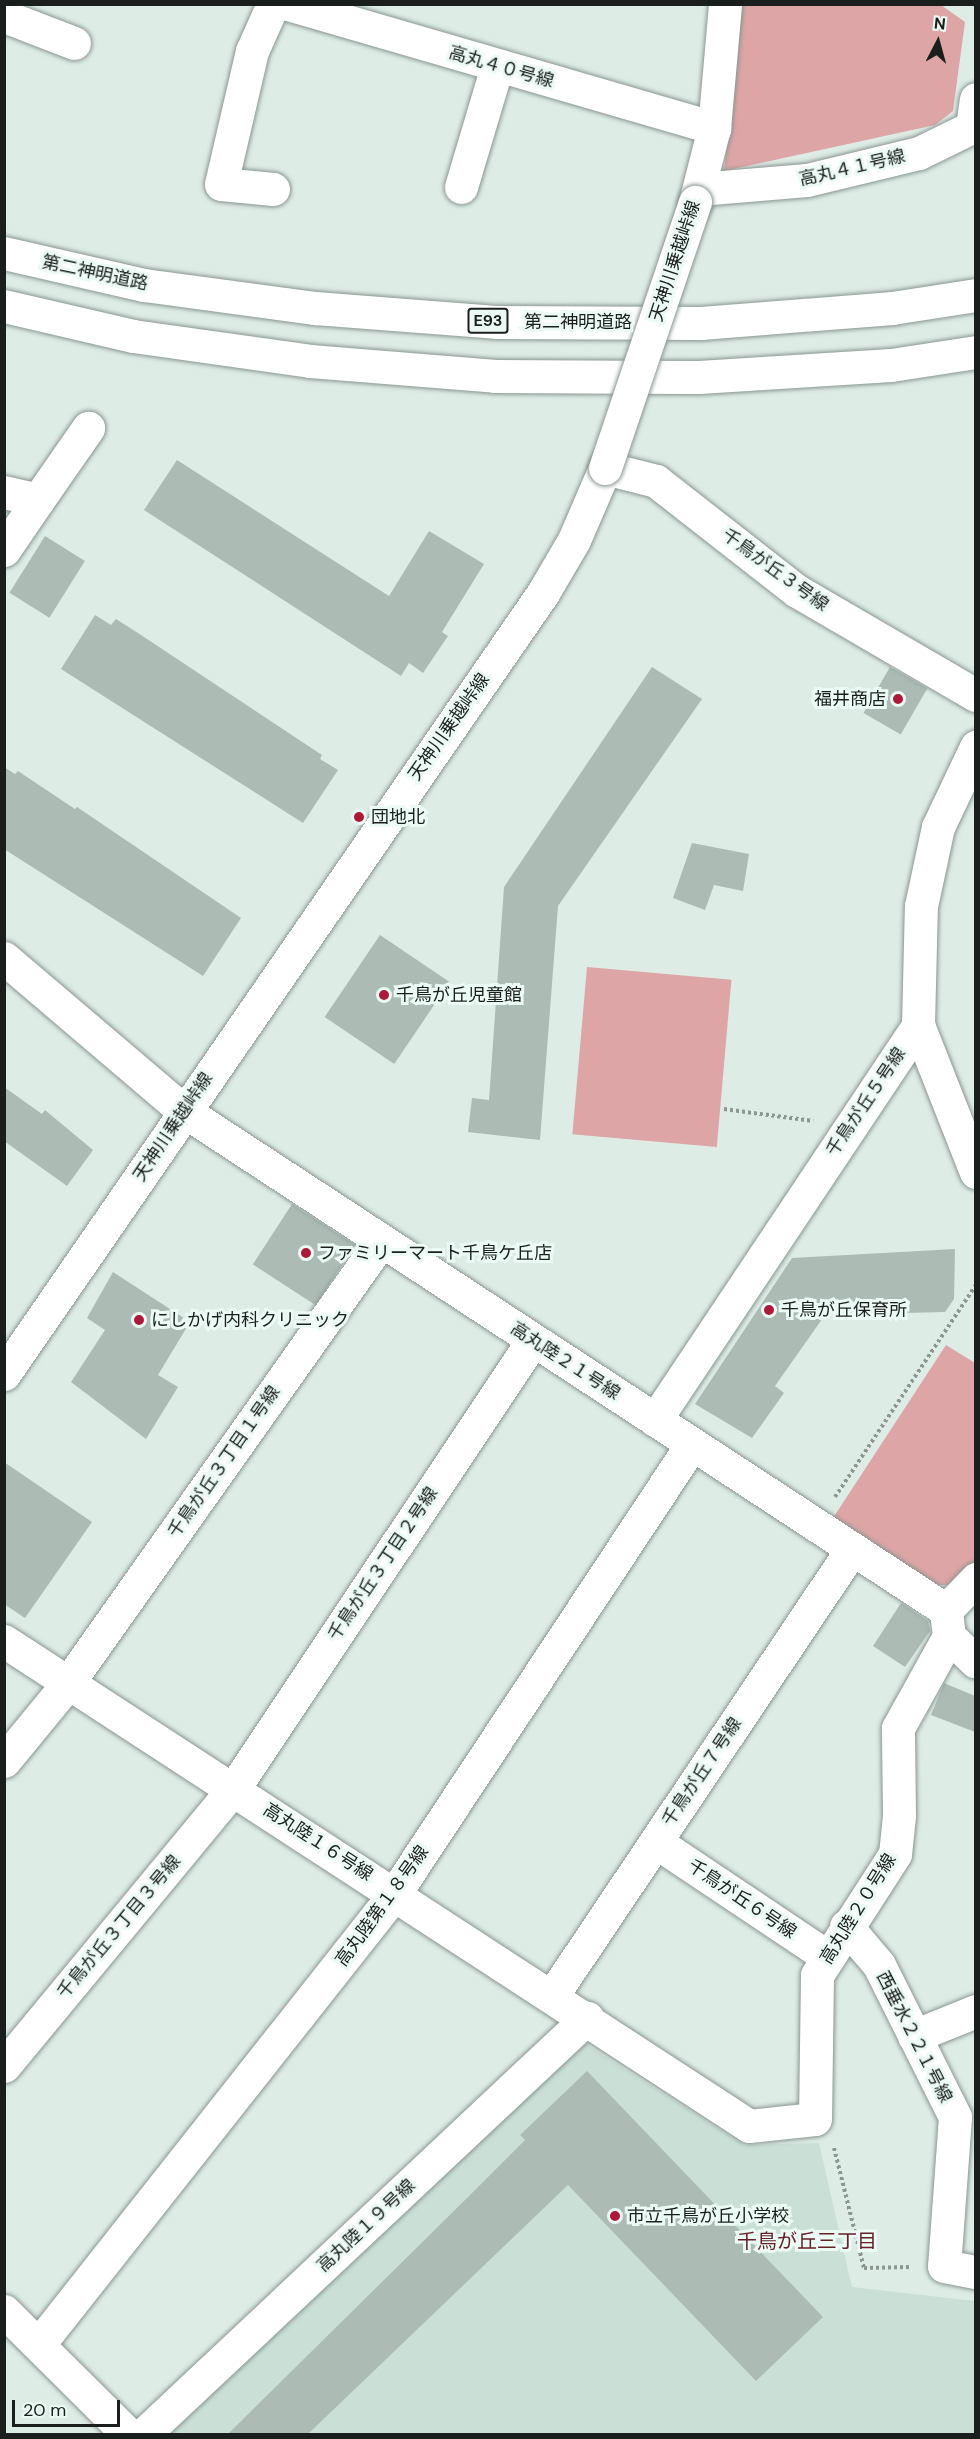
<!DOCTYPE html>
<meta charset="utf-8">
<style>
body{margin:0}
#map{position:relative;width:980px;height:2439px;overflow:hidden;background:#deece6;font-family:"DM Sans","Noto Sans JP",sans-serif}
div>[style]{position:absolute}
.built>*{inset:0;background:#cae0d7}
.green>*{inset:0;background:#dea5a6;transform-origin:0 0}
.building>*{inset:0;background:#adbbb5;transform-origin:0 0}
.path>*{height:4px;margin-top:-2px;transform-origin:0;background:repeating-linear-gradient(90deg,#8c9792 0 3px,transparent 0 6px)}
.roads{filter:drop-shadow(0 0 2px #899691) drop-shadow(0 0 2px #899691)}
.minor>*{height:33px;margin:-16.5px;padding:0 16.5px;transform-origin:16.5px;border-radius:16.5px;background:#fff}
.highway>*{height:33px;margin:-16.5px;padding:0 16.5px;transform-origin:16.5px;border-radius:16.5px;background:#fff}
.bridges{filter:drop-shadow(0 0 2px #899691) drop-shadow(0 0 2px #899691)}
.minor-bridge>*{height:33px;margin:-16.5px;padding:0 16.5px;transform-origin:16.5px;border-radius:16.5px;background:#fff}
.dots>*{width:16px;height:16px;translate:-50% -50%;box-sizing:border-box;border:3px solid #ebfaf4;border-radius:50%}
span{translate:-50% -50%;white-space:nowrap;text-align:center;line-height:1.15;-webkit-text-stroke:6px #ebfaf4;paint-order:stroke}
.shield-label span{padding:2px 4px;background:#ebfaf4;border:2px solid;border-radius:4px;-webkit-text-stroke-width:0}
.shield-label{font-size:16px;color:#1a1f1d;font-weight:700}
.street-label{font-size:18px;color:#1a1f1d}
.poi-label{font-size:18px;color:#1a1f1d}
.right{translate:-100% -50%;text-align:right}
.left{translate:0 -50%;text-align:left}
.neighbourhood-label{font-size:20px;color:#662128}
.frame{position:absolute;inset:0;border:6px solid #1a1f1d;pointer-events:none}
.north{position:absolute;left:908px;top:12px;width:60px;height:60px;-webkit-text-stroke:4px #ebfaf4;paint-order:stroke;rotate:6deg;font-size:16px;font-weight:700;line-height:24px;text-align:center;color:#1a1f1d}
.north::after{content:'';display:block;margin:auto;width:21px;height:27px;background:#1a1f1d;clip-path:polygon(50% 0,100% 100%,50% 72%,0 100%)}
.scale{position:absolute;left:12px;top:2400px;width:108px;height:27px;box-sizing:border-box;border:3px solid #1a1f1d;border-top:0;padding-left:8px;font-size:18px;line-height:21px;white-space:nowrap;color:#1a1f1d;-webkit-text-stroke:4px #ebfaf4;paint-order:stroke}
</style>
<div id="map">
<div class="built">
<div style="clip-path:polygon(579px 2040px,744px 2145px,819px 2143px,852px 2287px,975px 2301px,974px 2434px,167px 2434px)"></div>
</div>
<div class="green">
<div style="clip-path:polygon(742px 5px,941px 5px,965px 22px,953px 111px,935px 125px,724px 171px)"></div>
<div style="left:587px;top:967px;width:145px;height:168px;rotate:5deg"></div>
<div style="clip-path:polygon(946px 1345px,975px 1363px,975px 1561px,952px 1585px,930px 1585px,833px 1518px)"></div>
</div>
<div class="building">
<div style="clip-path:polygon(177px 460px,389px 596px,429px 531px,484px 564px,442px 632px,448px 636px,423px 673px,409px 663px,401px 676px,144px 510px)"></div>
<div style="left:45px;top:536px;width:47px;height:67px;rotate:32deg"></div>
<div style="clip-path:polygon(95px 615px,111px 625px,116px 619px,141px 635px,322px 755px,320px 759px,338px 770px,303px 823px,61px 669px)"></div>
<div style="clip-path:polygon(652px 667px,702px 699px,558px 906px,540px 1140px,468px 1132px,472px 1098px,489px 1100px,504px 887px)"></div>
<div style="left:890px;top:667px;width:43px;height:53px;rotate:30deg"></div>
<div style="clip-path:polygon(4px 767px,15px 774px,18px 771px,75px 809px,77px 807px,241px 918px,203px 976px,4px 849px)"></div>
<div style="clip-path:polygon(692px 843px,749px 854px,743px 891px,714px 885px,705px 910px,673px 898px)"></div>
<div style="left:380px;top:935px;width:84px;height:99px;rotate:34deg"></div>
<div style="clip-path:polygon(4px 1087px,42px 1114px,45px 1110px,93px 1150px,67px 1186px,4px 1141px)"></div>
<div style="left:292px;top:1204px;width:75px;height:72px;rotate:33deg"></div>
<div style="clip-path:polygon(955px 1249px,954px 1299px,945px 1312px,825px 1315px,775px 1386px,784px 1393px,752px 1438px,695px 1404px,792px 1258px)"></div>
<div style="clip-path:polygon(113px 1272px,190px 1322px,158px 1375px,178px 1387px,146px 1439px,71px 1382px,105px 1330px,87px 1318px)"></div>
<div style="clip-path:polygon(4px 1462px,92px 1522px,25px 1618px,4px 1604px)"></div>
<div style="clip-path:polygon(901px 1603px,928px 1621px,930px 1631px,905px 1667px,873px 1646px)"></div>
<div style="clip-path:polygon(944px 1683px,975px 1696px,975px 1732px,931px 1715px)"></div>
<div style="clip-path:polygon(587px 2071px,823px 2317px,756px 2381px,568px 2185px,308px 2434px,228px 2434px,468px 2197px,525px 2140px,520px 2135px)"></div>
</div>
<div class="path">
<div style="left:724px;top:1109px;width:90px;rotate:7.7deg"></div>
<div style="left:835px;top:1497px;width:255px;rotate:-56.4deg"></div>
<div style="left:834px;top:2148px;width:124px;rotate:76deg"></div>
<div style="left:864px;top:2268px;width:46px;rotate:-1.2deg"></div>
</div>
<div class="roads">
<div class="minor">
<div style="left:288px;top:4px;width:444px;rotate:16.2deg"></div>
<div style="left:4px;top:16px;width:75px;rotate:21.1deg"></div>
<div style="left:461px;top:187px;width:126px;rotate:-73.4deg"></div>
<div style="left:273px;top:189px;width:52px;rotate:-174.5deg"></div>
<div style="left:221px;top:184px;width:137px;rotate:-76.9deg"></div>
<div style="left:252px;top:51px;width:51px;rotate:-65.9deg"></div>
<div style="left:699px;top:189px;width:108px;rotate:-4.8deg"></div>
<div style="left:807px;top:180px;width:115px;rotate:-13.6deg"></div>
<div style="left:919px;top:153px;width:59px;rotate:-26.1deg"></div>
<div style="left:972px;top:127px;width:28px;rotate:-82deg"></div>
<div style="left:695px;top:202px;width:76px;rotate:-75.6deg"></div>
<div style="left:714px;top:128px;width:124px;rotate:-84.9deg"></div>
<div style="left:4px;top:492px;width:35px;rotate:13deg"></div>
<div style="left:38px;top:500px;width:88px;rotate:-55.2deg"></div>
<div style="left:4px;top:550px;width:60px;rotate:-55.8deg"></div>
<div style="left:4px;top:958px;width:236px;rotate:40.4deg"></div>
<div style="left:184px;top:1111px;width:911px;rotate:33.22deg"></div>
<div style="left:918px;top:1025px;width:158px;rotate:68.5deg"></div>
<div style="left:4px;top:1374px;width:949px;rotate:-55.39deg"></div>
<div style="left:543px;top:593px;width:61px;rotate:-59.7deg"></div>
<div style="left:574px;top:540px;width:78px;rotate:-66.7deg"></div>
<div style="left:605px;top:468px;width:53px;rotate:14.3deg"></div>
<div style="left:656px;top:481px;width:179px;rotate:38deg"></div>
<div style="left:797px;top:591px;width:207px;rotate:30.2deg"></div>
<div style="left:655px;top:1420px;width:475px;rotate:-56.3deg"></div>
<div style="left:918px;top:1025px;width:119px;rotate:-88.6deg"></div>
<div style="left:921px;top:906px;width:81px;rotate:-77.9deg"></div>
<div style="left:938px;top:827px;width:89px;rotate:-64.6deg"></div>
<div style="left:946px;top:1610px;width:43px;rotate:-45.9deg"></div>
<div style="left:949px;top:1636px;width:37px;rotate:44deg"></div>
<div style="left:4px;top:1641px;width:889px;rotate:33.06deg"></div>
<div style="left:749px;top:2126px;width:66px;rotate:-6.1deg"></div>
<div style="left:815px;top:2119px;width:144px;rotate:-89.2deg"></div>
<div style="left:817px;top:1975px;width:144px;rotate:-57.2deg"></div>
<div style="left:895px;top:1854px;width:39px;rotate:-84deg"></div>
<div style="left:899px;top:1815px;width:87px;rotate:-90.7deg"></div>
<div style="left:898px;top:1728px;width:105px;rotate:-61deg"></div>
<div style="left:949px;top:1636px;width:26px;rotate:-97deg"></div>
<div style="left:4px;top:1761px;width:101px;rotate:-50.6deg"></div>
<div style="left:68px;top:1683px;width:542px;rotate:-54.7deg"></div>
<div style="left:656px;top:1842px;width:207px;rotate:33.8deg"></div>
<div style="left:846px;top:1926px;width:51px;rotate:49.8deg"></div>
<div style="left:879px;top:1965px;width:170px;rotate:63.4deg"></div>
<div style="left:955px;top:2117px;width:149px;rotate:94.2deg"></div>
<div style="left:944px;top:2266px;width:33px;rotate:11deg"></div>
<div style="left:552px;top:1996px;width:538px;rotate:-56.13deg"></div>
<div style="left:914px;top:2036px;width:67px;rotate:-22deg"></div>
<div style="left:4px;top:2066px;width:361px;rotate:-50.4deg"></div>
<div style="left:234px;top:1788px;width:539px;rotate:-56.28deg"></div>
<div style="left:4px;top:2311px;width:175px;rotate:44.8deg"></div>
<div style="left:39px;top:2344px;width:575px;rotate:-51.71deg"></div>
<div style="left:395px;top:1893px;width:538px;rotate:-56.52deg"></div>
<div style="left:144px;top:2434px;width:608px;rotate:-43.2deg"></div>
</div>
<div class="highway">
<div style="left:4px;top:253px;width:144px;rotate:12.9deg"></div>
<div style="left:144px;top:285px;width:173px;rotate:7.7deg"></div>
<div style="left:315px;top:308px;width:184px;rotate:4.4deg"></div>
<div style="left:498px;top:322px;width:203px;rotate:0.3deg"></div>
<div style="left:701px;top:323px;width:192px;rotate:-4.5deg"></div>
<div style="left:892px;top:308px;width:85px;rotate:-8.8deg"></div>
<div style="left:4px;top:306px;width:132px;rotate:13.1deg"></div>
<div style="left:133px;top:336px;width:179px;rotate:8deg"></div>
<div style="left:310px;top:361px;width:186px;rotate:4.6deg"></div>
<div style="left:495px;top:376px;width:204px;rotate:0.3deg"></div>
<div style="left:699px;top:377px;width:192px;rotate:-3.6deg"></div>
<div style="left:891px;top:365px;width:86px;rotate:-8.7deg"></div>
</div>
</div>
<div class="bridges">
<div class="minor-bridge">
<div style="left:605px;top:468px;width:281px;rotate:-71.3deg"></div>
</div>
</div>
<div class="dots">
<div style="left:898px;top:699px;background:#ad1937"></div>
<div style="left:359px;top:817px;background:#ad1937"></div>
<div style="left:384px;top:995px;background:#ad1937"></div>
<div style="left:306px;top:1253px;background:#ad1937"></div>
<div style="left:769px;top:1310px;background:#ad1937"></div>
<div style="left:139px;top:1320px;background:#ad1937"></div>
<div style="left:615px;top:2216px;background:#ad1937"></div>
</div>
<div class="shield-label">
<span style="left:488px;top:321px">E93</span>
</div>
<div class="street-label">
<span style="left:501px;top:67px;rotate:16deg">高丸４０号線</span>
<span style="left:852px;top:168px;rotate:-13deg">高丸４１号線</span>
<span style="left:675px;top:261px;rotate:-72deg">天神川乗越峠線</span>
<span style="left:95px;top:273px;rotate:12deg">第二神明道路</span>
<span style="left:578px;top:322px">第二神明道路</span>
<span style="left:775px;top:570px;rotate:36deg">千鳥が丘３号線</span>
<span style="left:449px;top:727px;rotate:-55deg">天神川乗越峠線</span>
<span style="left:866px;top:1102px;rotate:-56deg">千鳥が丘５号線</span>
<span style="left:173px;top:1127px;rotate:-56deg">天神川乗越峠線</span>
<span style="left:565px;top:1361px;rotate:33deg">高丸陸２１号線</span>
<span style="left:224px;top:1462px;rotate:-55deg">千鳥が丘３丁目１号線</span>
<span style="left:383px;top:1564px;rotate:-56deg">千鳥が丘３丁目２号線</span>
<span style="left:702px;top:1772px;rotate:-56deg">千鳥が丘７号線</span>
<span style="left:318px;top:1842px;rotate:33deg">高丸陸１６号線</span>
<span style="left:742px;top:1899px;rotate:34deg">千鳥が丘６号線</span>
<span style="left:382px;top:1906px;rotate:-54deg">高丸陸第１８号線</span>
<span style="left:858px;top:1909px;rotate:-58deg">高丸陸２０号線</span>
<span style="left:119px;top:1927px;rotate:-50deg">千鳥が丘３丁目３号線</span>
<span style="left:914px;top:2037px;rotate:63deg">西垂水２２１号線</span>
<span style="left:366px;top:2226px;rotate:-43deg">高丸陸１９号線</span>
</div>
<div class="poi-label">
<span class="right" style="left:886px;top:699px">福井商店</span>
<span class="left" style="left:371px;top:817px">団地北</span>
<span class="left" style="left:396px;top:995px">千鳥が丘児童館</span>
<span class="left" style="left:318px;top:1253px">ファミリーマート千鳥ケ丘店</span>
<span class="left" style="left:781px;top:1310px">千鳥が丘保育所</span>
<span class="left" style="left:151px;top:1320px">にしかげ内科クリニック</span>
<span class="left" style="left:627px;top:2216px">市立千鳥が丘小学校</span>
</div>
<div class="neighbourhood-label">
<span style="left:807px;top:2241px">千鳥が丘三丁目</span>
</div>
<div class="frame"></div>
<div class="north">N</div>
<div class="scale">20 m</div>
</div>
